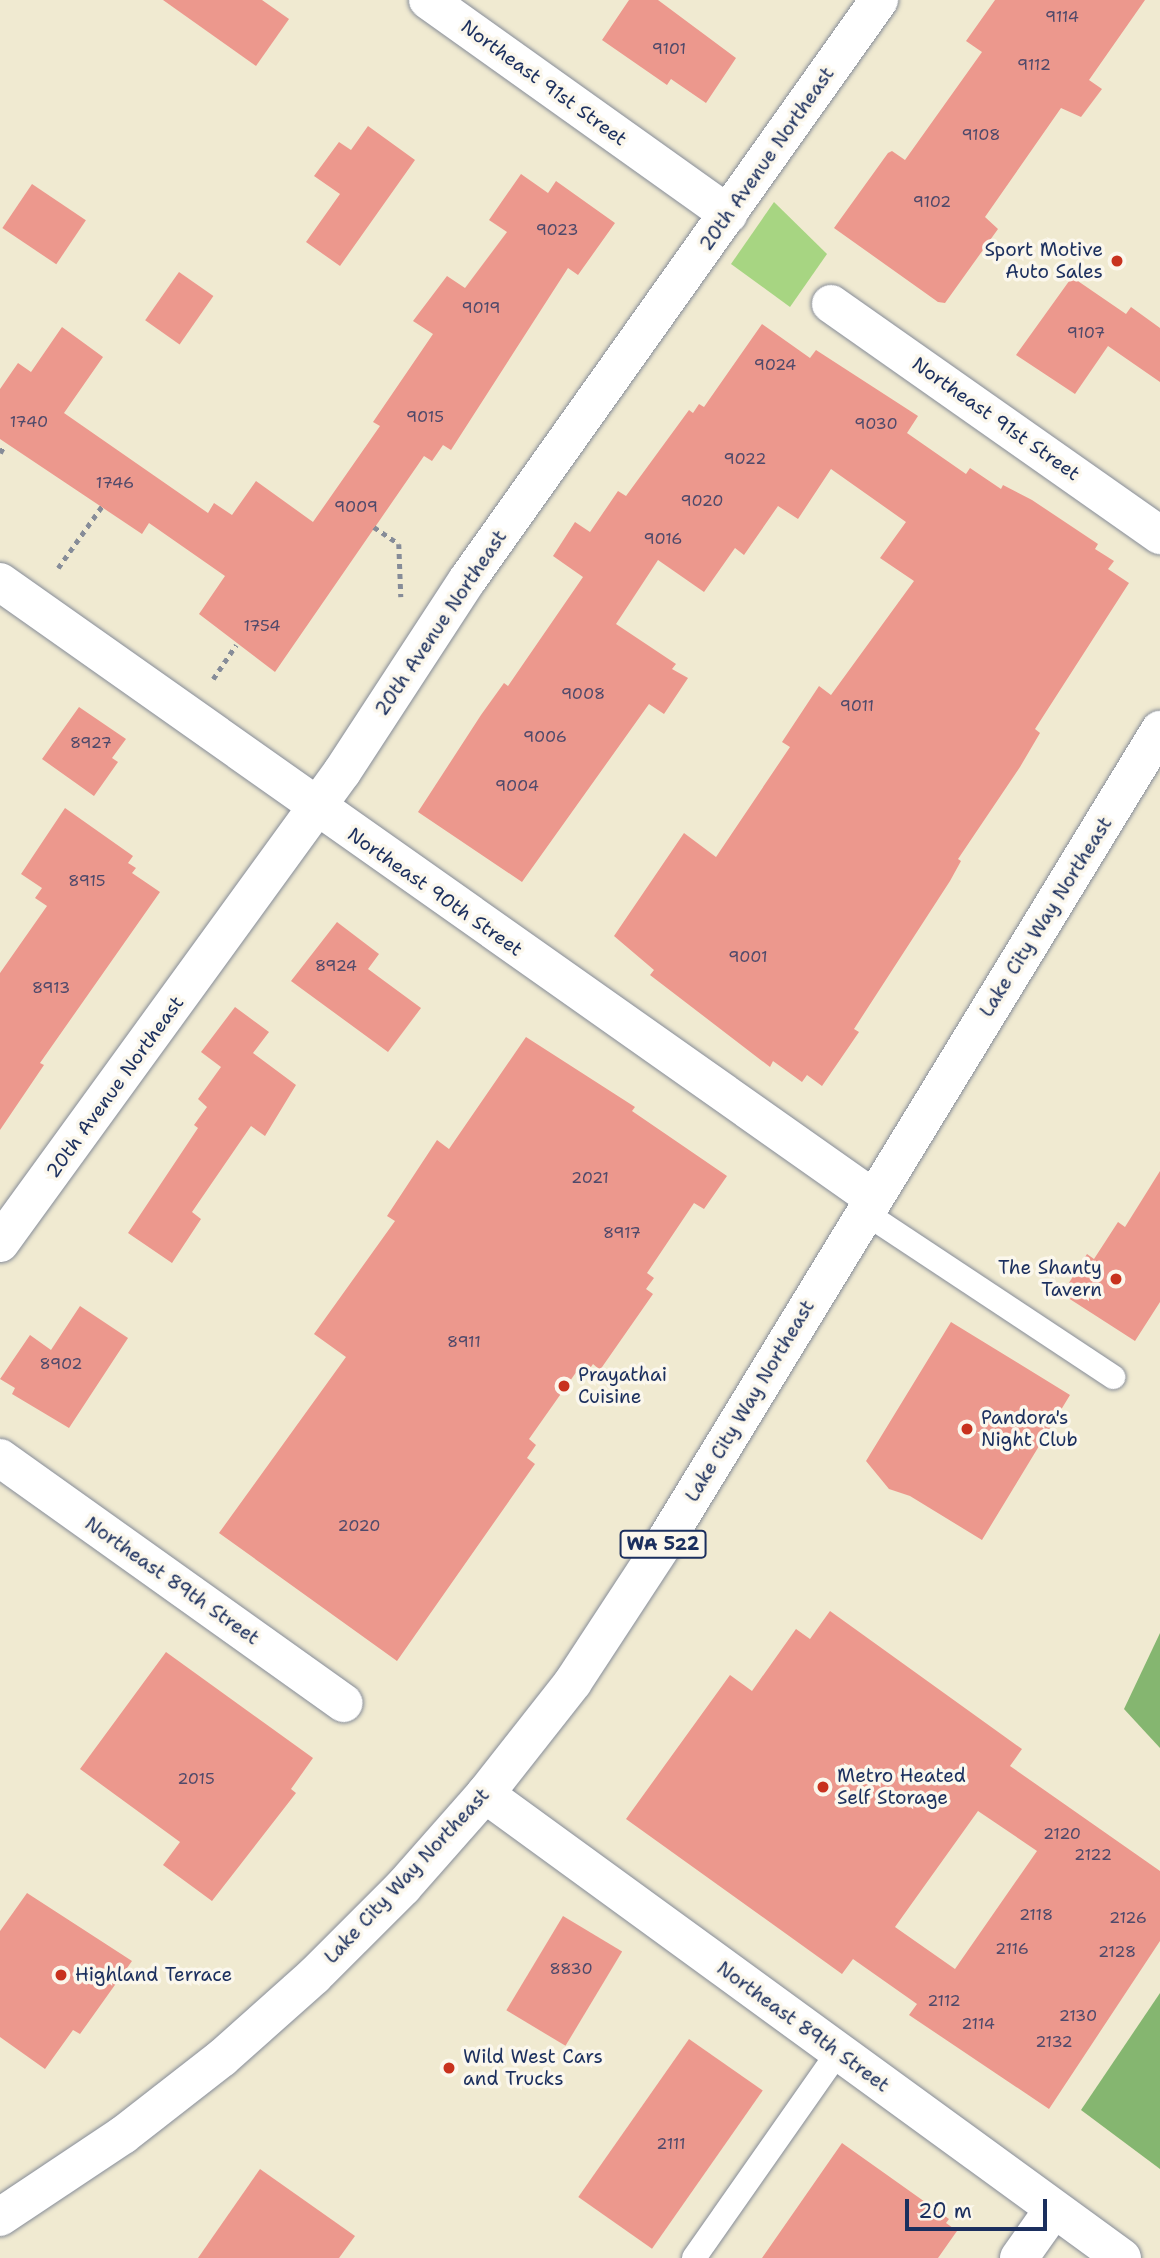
<!DOCTYPE html>
<style>
body{margin:0}
#map{position:relative;width:1160px;height:2258px;overflow:hidden;background:#f0ead1;font-family:"Shantell Sans",sans-serif}
div>[style]{position:absolute}
.green>*{inset:0;background:#a7d582}
.forest>*{inset:0;background:#85b670}
.building>*{inset:0;background:#ec988d;transform-origin:0 0}
.path>*{height:4.5px;margin-top:-2.25px;transform-origin:0;background:repeating-linear-gradient(90deg,#868c98 0 5px,transparent 0 10px)}
.roads{filter:drop-shadow(0 0 2px #868c98) drop-shadow(0 0 2px #868c98)}
.lane>*{height:24px;margin:-12px;padding:0 12px;transform-origin:12px;border-radius:12px;background:#fff}
.street>*{height:38px;margin:-19px;padding:0 19px;transform-origin:19px;border-radius:19px;background:#fff}
.primary>*{height:38px;margin:-19px;padding:0 19px;transform-origin:19px;border-radius:19px;background:#fff}
.dots>*{width:19px;height:19px;translate:-50% -50%;box-sizing:border-box;border:4px solid #fbf7ec;border-radius:50%}
span{translate:-50% -50%;white-space:nowrap;text-align:center;line-height:1.15;-webkit-text-stroke:7px #fbf7ec;paint-order:stroke}
.number-label{font-size:16px;color:#4f496a}
.number-label span{-webkit-text-stroke-width:0}
.shield-label span{padding:2px 5px;background:#fbf7ec;border:2px solid;border-radius:5px;-webkit-text-stroke-width:0}
.shield-label{font-size:18px;color:#1b2f5e;font-weight:700}
.street-label{font-size:19px;color:#1b2f5e}
.poi-label{font-size:19px;color:#1b2f5e}
.right{translate:-100% -50%;text-align:right}
.left{translate:0 -50%;text-align:left}
.scale{position:absolute;left:905px;top:2199px;width:142px;height:32px;box-sizing:border-box;border:4px solid #1b2f5e;border-top:0;padding-left:9px;font-size:21px;line-height:24px;white-space:nowrap;color:#1b2f5e;-webkit-text-stroke:5px #fbf7ec;paint-order:stroke}
</style>
<div id="map">
<div class="green">
<div style="clip-path:polygon(774px 202px,827px 254px,790px 307px,731px 264px)"></div>
</div>
<div class="forest">
<div style="clip-path:polygon(1160px 1633px,1160px 1748px,1124px 1709px)"></div>
<div style="clip-path:polygon(1160px 1993px,1160px 2169px,1081px 2110px)"></div>
</div>
<div class="building">
<div style="clip-path:polygon(163px 0,262px 0,289px 19px,256px 66px)"></div>
<div style="clip-path:polygon(629px 0,658px 0,736px 58px,706px 103px,671px 79px,667px 85px,602px 40px)"></div>
<div style="clip-path:polygon(995px 0,1145px 0,1089px 80px,1102px 89px,1081px 117px,1061px 108px,985px 217px,998px 229px,945px 303px,938px 302px,834px 228px,888px 153px,892px 151px,905px 160px,982px 52px,966px 41px)"></div>
<div style="clip-path:polygon(368px 126px,415px 160px,340px 266px,306px 242px,340px 194px,314px 176px,339px 142px,351px 150px)"></div>
<div style="clip-path:polygon(521px 174px,548px 193px,556px 181px,615px 223px,578px 275px,568px 268px,451px 450px,443px 445px,432px 461px,424px 456px,275px 672px,199px 614px,225px 576px,149px 523px,142px 534px,0 439px,0 389px,18px 363px,31px 372px,62px 327px,103px 357px,64px 413px,208px 513px,214px 503px,232px 515px,256px 481px,313px 522px,380px 426px,373px 422px,433px 334px,413px 321px,447px 276px,465px 288px,507px 232px,489px 220px)"></div>
<div style="left:32px;top:184px;width:65px;height:53px;rotate:34deg"></div>
<div style="left:179px;top:272px;width:42px;height:59px;rotate:35deg"></div>
<div style="clip-path:polygon(1072px 277px,1126px 314px,1131px 307px,1160px 328px,1160px 382px,1108px 346px,1075px 394px,1016px 355px)"></div>
<div style="clip-path:polygon(762px 324px,810px 358px,816px 350px,918px 416px,907px 433px,966px 474px,970px 468px,1001px 489px,1003px 485px,1032px 500px,1098px 544px,1095px 549px,1114px 561px,1108px 569px,1129px 583px,1035px 729px,1040px 733px,1020px 767px,958px 859px,961px 861px,950px 881px,854px 1029px,859px 1032px,822px 1086px,807px 1075px,802px 1082px,773px 1061px,770px 1067px,650px 975px,654px 970px,614px 936px,684px 833px,716px 857px,790px 747px,782px 742px,819px 686px,831px 695px,914px 581px,880px 558px,906px 522px,831px 469px,798px 519px,778px 506px,744px 555px,735px 548px,704px 592px,658px 560px,616px 624px,676px 664px,672px 669px,688px 678px,664px 714px,649px 704px,522px 882px,418px 812px,481px 715px,504px 683px,508px 686px,583px 577px,553px 556px,575px 522px,590px 532px,618px 491px,626px 496px,689px 410px,693px 413px,699px 404px,704px 407px)"></div>
<div style="clip-path:polygon(79px 707px,126px 739px,112px 758px,118px 762px,94px 796px,42px 759px)"></div>
<div style="clip-path:polygon(65px 808px,133px 856px,128px 863px,136px 868px,132px 873px,160px 892px,40px 1063px,44px 1065px,0 1130px,0 973px,47px 906px,35px 898px,42px 888px,21px 874px)"></div>
<div style="clip-path:polygon(337px 922px,379px 954px,368px 969px,421px 1008px,388px 1052px,291px 981px)"></div>
<div style="clip-path:polygon(235px 1007px,269px 1032px,253px 1053px,296px 1085px,265px 1136px,251px 1126px,192px 1212px,201px 1219px,172px 1263px,128px 1233px,198px 1128px,194px 1125px,207px 1107px,198px 1099px,221px 1067px,201px 1052px)"></div>
<div style="clip-path:polygon(526px 1037px,635px 1107px,632px 1111px,727px 1176px,704px 1209px,694px 1203px,647px 1273px,654px 1278px,646px 1289px,653px 1294px,600px 1370px,593px 1364px,584px 1377px,577px 1371px,529px 1439px,536px 1445px,527px 1458px,535px 1464px,397px 1661px,219px 1533px,346px 1357px,314px 1334px,395px 1221px,387px 1216px,437px 1140px,449px 1149px)"></div>
<div style="clip-path:polygon(1160px 1171px,1160px 1302px,1135px 1341px,1062px 1294px,1087px 1254px,1094px 1259px,1118px 1222px,1125px 1227px)"></div>
<div style="clip-path:polygon(80px 1306px,128px 1338px,69px 1428px,12px 1394px,15px 1388px,0 1379px,30px 1335px,51px 1350px)"></div>
<div style="clip-path:polygon(951px 1322px,1070px 1395px,982px 1540px,910px 1496px,889px 1489px,866px 1461px)"></div>
<div style="clip-path:polygon(evenodd,830px 1611px,1022px 1749px,1010px 1766px,1160px 1871px,1160px 1941px,1049px 2109px,909px 2015px,917px 2004px,853px 1959px,842px 1974px,626px 1819px,730px 1675px,752px 1691px,796px 1629px,810px 1639px,830px 1611px,978px 1811px,1037px 1851px,955px 1969px,895px 1927px,978px 1811px)"></div>
<div style="clip-path:polygon(166px 1652px,313px 1758px,291px 1789px,296px 1793px,212px 1901px,163px 1865px,180px 1842px,80px 1769px)"></div>
<div style="clip-path:polygon(27px 1893px,132px 1961px,80px 2034px,73px 2030px,45px 2069px,0 2037px,0 1931px)"></div>
<div style="left:563px;top:1916px;width:69px;height:110px;rotate:31deg"></div>
<div style="left:689px;top:2039px;width:90px;height:193px;rotate:35deg"></div>
<div style="clip-path:polygon(842px 2143px,949px 2219px,946px 2223px,957px 2231px,938px 2258px,762px 2258px)"></div>
<div style="clip-path:polygon(260px 2169px,355px 2236px,339px 2258px,198px 2258px)"></div>
</div>
<div class="path">
<div style="left:0;top:453px;width:8px;rotate:-60deg"></div>
<div style="left:374px;top:527px;width:30px;rotate:34deg"></div>
<div style="left:399px;top:544px;width:53px;rotate:87.8deg"></div>
<div style="left:58px;top:568px;width:76px;rotate:-54.6deg"></div>
<div style="left:213px;top:679px;width:41px;rotate:-55.9deg"></div>
</div>
<div class="roads">
<div class="lane">
<div style="left:864px;top:1212px;width:299px;rotate:33.5deg"></div>
<div style="left:694px;top:2258px;width:251px;rotate:-55deg"></div>
</div>
<div class="street">
<div style="left:428px;top:0;width:369px;rotate:35.5deg"></div>
<div style="left:831px;top:304px;width:402px;rotate:35.1deg"></div>
<div style="left:0;top:582px;width:1068px;rotate:35.21deg"></div>
<div style="left:0;top:1243px;width:582px;rotate:-54.02deg"></div>
<div style="left:342px;top:772px;width:230px;rotate:-56.9deg"></div>
<div style="left:468px;top:579px;width:710px;rotate:-54.63deg"></div>
<div style="left:0;top:1458px;width:422px;rotate:35.5deg"></div>
<div style="left:485px;top:1794px;width:788px;rotate:36.07deg"></div>
<div style="left:1019px;top:2258px;width:59px;rotate:-54.7deg"></div>
</div>
<div class="primary">
<div style="left:0;top:2217px;width:148px;rotate:-33.7deg"></div>
<div style="left:123px;top:2135px;width:125px;rotate:-37.9deg"></div>
<div style="left:222px;top:2058px;width:123px;rotate:-41.7deg"></div>
<div style="left:314px;top:1976px;width:126px;rotate:-45deg"></div>
<div style="left:403px;top:1887px;width:124px;rotate:-48.6deg"></div>
<div style="left:485px;top:1794px;width:142px;rotate:-51.8deg"></div>
<div style="left:573px;top:1682px;width:170px;rotate:-56.8deg"></div>
<div style="left:666px;top:1540px;width:949px;rotate:-58.62deg"></div>
</div>
</div>
<div class="dots">
<div style="left:1117px;top:261px;background:#c8321e"></div>
<div style="left:1116px;top:1279px;background:#c8321e"></div>
<div style="left:564px;top:1386px;background:#c8321e"></div>
<div style="left:967px;top:1429px;background:#c8321e"></div>
<div style="left:823px;top:1787px;background:#c8321e"></div>
<div style="left:61px;top:1975px;background:#c8321e"></div>
<div style="left:449px;top:2068px;background:#c8321e"></div>
</div>
<div class="number-label">
<span style="left:1062px;top:17px">9114</span>
<span style="left:669px;top:49px">9101</span>
<span style="left:1034px;top:65px">9112</span>
<span style="left:981px;top:135px">9108</span>
<span style="left:932px;top:202px">9102</span>
<span style="left:557px;top:230px">9023</span>
<span style="left:481px;top:308px">9019</span>
<span style="left:1086px;top:333px">9107</span>
<span style="left:775px;top:365px">9024</span>
<span style="left:425px;top:417px">9015</span>
<span style="left:29px;top:422px">1740</span>
<span style="left:876px;top:424px">9030</span>
<span style="left:745px;top:459px">9022</span>
<span style="left:115px;top:483px">1746</span>
<span style="left:702px;top:501px">9020</span>
<span style="left:356px;top:507px">9009</span>
<span style="left:663px;top:539px">9016</span>
<span style="left:262px;top:626px">1754</span>
<span style="left:583px;top:694px">9008</span>
<span style="left:857px;top:706px">9011</span>
<span style="left:545px;top:737px">9006</span>
<span style="left:91px;top:743px">8927</span>
<span style="left:517px;top:786px">9004</span>
<span style="left:87px;top:881px">8915</span>
<span style="left:748px;top:957px">9001</span>
<span style="left:336px;top:966px">8924</span>
<span style="left:51px;top:988px">8913</span>
<span style="left:590px;top:1178px">2021</span>
<span style="left:622px;top:1233px">8917</span>
<span style="left:464px;top:1342px">8911</span>
<span style="left:61px;top:1364px">8902</span>
<span style="left:359px;top:1526px">2020</span>
<span style="left:196px;top:1779px">2015</span>
<span style="left:1062px;top:1834px">2120</span>
<span style="left:1093px;top:1855px">2122</span>
<span style="left:1036px;top:1915px">2118</span>
<span style="left:1128px;top:1918px">2126</span>
<span style="left:1012px;top:1949px">2116</span>
<span style="left:1117px;top:1952px">2128</span>
<span style="left:571px;top:1969px">8830</span>
<span style="left:944px;top:2001px">2112</span>
<span style="left:1078px;top:2016px">2130</span>
<span style="left:978px;top:2024px">2114</span>
<span style="left:1054px;top:2042px">2132</span>
<span style="left:671px;top:2144px">2111</span>
</div>
<div class="shield-label">
<span style="left:663px;top:1544px">WA 522</span>
</div>
<div class="street-label">
<span style="left:544px;top:83px;rotate:36deg">Northeast 91st Street</span>
<span style="left:767px;top:159px;rotate:-55deg">20th Avenue Northeast</span>
<span style="left:996px;top:419px;rotate:35deg">Northeast 91st Street</span>
<span style="left:441px;top:623px;rotate:-56deg">20th Avenue Northeast</span>
<span style="left:435px;top:892px;rotate:35deg">Northeast 90th Street</span>
<span style="left:1046px;top:917px;rotate:-58deg">Lake City Way Northeast</span>
<span style="left:115px;top:1087px;rotate:-54deg">20th Avenue Northeast</span>
<span style="left:750px;top:1401px;rotate:-59deg">Lake City Way Northeast</span>
<span style="left:172px;top:1581px;rotate:35deg">Northeast 89th Street</span>
<span style="left:407px;top:1876px;rotate:-47deg">Lake City Way Northeast</span>
<span style="left:803px;top:2027px;rotate:36deg">Northeast 89th Street</span>
</div>
<div class="poi-label">
<span class="right" style="left:1103px;top:261px">Sport Motive<br>Auto Sales</span>
<span class="right" style="left:1102px;top:1279px">The Shanty<br>Tavern</span>
<span class="left" style="left:578px;top:1386px">Prayathai<br>Cuisine</span>
<span class="left" style="left:981px;top:1429px">Pandora's<br>Night Club</span>
<span class="left" style="left:837px;top:1787px">Metro Heated<br>Self Storage</span>
<span class="left" style="left:75px;top:1975px">Highland Terrace</span>
<span class="left" style="left:463px;top:2068px">Wild West Cars<br>and Trucks</span>
</div>
<div class="scale">20 m</div>
</div>
